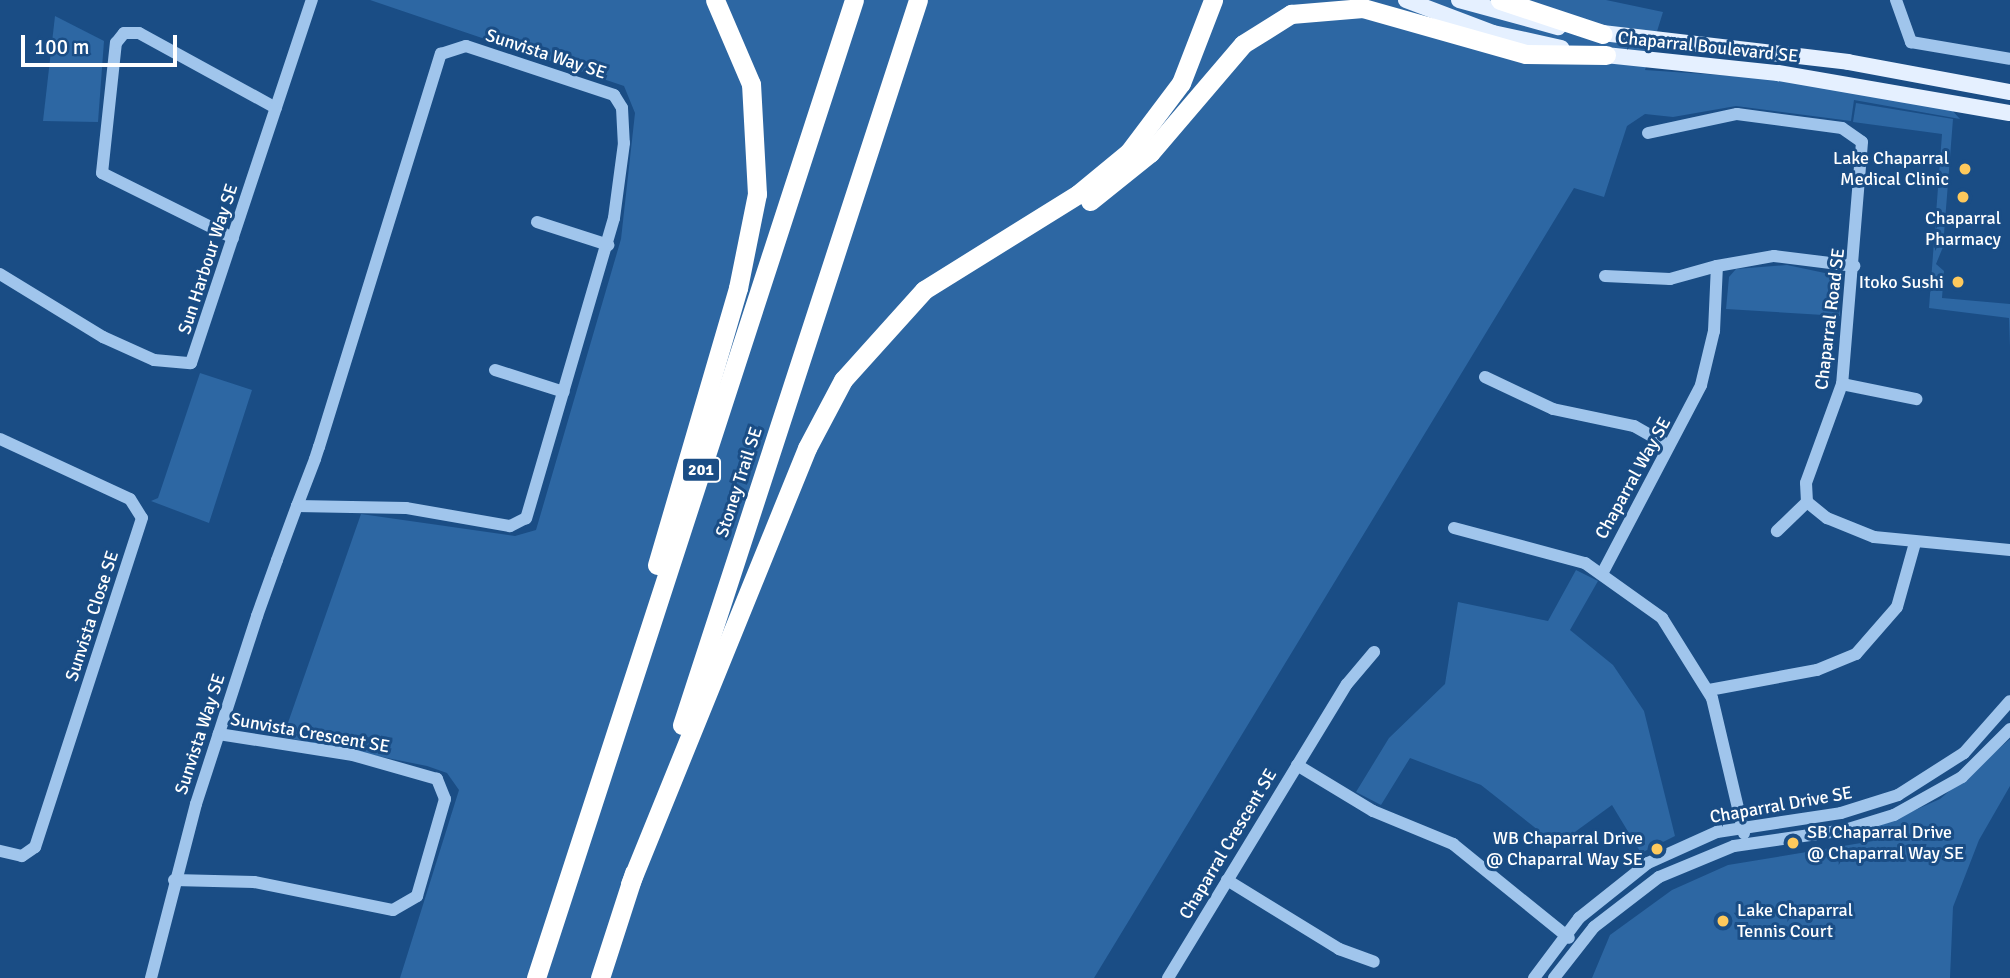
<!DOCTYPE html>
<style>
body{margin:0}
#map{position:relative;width:2010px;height:978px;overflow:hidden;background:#1a4d85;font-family:Signika,sans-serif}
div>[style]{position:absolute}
.green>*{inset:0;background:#2d67a3}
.minor>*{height:12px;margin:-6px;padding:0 6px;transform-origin:6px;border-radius:6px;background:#a0c5ec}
.major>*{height:16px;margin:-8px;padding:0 8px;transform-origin:8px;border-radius:8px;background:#e5f0ff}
.highway>*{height:19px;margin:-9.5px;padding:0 9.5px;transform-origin:9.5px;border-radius:9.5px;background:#fff}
.dots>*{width:19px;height:19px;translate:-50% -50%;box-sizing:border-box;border:4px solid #1a4d85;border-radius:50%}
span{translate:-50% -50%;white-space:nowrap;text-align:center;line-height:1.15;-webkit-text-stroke:6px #1a4d85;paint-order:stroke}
.shield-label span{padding:2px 5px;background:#1a4d85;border:2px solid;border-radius:5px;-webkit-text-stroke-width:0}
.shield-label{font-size:16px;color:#fff;font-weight:700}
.street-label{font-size:18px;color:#fff}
.poi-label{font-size:18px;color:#fff}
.right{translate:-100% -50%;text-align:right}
.left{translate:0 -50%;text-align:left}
.scale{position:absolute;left:21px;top:35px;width:156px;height:32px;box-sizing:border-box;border:4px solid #fff;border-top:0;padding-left:9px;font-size:21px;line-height:24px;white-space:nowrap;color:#fff;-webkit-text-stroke:5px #1a4d85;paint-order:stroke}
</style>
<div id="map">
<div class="green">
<div style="clip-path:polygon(370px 0,1606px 0,1663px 12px,1645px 70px,1764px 78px,1950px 108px,1960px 119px,1854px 100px,1851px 121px,1736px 106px,1673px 117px,1645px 114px,1627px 126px,1604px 197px,1574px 188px,1094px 978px,400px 978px,459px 790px,447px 773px,427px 766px,283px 737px,361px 514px,515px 536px,536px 530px,621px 239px,635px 113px,624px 86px)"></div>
<div style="clip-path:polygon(55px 16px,104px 41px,98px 122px,43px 121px)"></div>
<div style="clip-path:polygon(1856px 103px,1953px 119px,1943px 247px,1936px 264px,1944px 271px,1942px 298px,2010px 304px,2010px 347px,2009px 318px,1929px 308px,1942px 134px,1853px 122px)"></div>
<div style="clip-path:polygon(1787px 265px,1839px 276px,1840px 316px,1726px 309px,1729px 277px,1736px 269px)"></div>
<div style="clip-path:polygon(200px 373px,252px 390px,209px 523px,151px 501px,158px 498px)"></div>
<div style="clip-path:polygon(1576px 570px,1598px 581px,1570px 630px,1613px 665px,1644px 711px,1675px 836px,1641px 853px,1612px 805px,1557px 845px,1481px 785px,1410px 758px,1381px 805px,1356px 792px,1389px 738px,1445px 684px,1458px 602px,1548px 621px)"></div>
<div style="clip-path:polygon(2010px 739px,2010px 786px,1979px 840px,1953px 907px,1950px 978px,1592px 978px,1610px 935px,1672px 890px,1728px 865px,1873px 841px,1870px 830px,1940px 799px)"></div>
</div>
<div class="minor">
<div style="left:1896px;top:0;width:45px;rotate:70.3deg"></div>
<div style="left:1911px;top:42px;width:100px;rotate:9.7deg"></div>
<div style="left:1648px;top:133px;width:91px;rotate:-12.1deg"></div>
<div style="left:1737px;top:114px;width:106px;rotate:7.6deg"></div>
<div style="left:1842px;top:128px;width:24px;rotate:35deg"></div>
<div style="left:1862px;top:142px;width:243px;rotate:94.7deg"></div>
<div style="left:1842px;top:384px;width:105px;rotate:110deg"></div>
<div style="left:1806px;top:483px;width:19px;rotate:87deg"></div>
<div style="left:1807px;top:502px;width:42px;rotate:136deg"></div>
<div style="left:537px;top:222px;width:75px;rotate:17.9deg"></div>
<div style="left:233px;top:238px;width:146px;rotate:-153.6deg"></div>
<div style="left:102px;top:173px;width:131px;rotate:-83.9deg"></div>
<div style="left:116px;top:43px;width:13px;rotate:-51deg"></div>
<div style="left:124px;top:33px;width:15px"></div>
<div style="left:139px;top:33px;width:156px;rotate:28.7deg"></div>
<div style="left:0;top:274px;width:121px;rotate:31.5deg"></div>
<div style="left:103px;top:337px;width:56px;rotate:24.3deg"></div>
<div style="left:154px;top:360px;width:37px;rotate:5deg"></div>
<div style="left:191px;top:363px;width:383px;rotate:-71.6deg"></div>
<div style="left:1605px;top:276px;width:65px;rotate:2.6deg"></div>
<div style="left:1670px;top:279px;width:49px;rotate:-15.5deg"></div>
<div style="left:495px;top:370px;width:72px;rotate:17.7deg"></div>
<div style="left:1485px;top:377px;width:75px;rotate:25.2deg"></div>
<div style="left:1553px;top:409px;width:83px;rotate:11.9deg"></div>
<div style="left:1634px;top:426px;width:40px;rotate:29.7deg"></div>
<div style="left:1842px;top:384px;width:76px;rotate:11.5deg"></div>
<div style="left:0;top:439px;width:143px;rotate:24.8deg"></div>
<div style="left:130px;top:499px;width:22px;rotate:58deg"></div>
<div style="left:142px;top:518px;width:346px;rotate:108deg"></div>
<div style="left:35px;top:847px;width:16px;rotate:145deg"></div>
<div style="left:22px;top:856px;width:23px;rotate:-167deg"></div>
<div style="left:1807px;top:502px;width:26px;rotate:39deg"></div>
<div style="left:1827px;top:518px;width:51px;rotate:22deg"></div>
<div style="left:1874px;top:537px;width:137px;rotate:5.5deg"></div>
<div style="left:1454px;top:528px;width:136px;rotate:15deg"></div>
<div style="left:1585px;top:563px;width:95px;rotate:35.5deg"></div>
<div style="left:1662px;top:618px;width:94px;rotate:58deg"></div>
<div style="left:1712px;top:698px;width:139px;rotate:76.7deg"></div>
<div style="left:1603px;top:572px;width:211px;rotate:-62.3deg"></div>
<div style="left:1701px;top:385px;width:56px;rotate:-76.5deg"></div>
<div style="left:1714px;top:331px;width:65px;rotate:-87.4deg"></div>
<div style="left:1717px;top:266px;width:58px;rotate:-10deg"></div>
<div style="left:1774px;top:256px;width:81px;rotate:7.1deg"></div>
<div style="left:1709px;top:690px;width:110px;rotate:-10.5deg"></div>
<div style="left:1817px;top:670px;width:42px;rotate:-22.3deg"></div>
<div style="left:1856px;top:654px;width:62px;rotate:-48.9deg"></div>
<div style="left:1897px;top:607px;width:66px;rotate:-74.3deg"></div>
<div style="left:1297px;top:765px;width:89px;rotate:31.2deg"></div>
<div style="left:1373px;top:811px;width:87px;rotate:22.4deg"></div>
<div style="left:1453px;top:844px;width:149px;rotate:39deg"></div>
<div style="left:174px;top:880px;width:80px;rotate:1.4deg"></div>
<div style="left:254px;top:882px;width:142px;rotate:11.4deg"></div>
<div style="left:393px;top:910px;width:28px;rotate:-30deg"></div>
<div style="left:417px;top:896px;width:101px;rotate:-73.9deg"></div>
<div style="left:445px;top:799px;width:22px;rotate:-112deg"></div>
<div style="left:437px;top:779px;width:87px;rotate:-164.1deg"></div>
<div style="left:353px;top:755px;width:136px;rotate:-171.1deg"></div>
<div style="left:1227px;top:880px;width:132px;rotate:31.6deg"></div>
<div style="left:1339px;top:949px;width:37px;rotate:20deg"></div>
<div style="left:151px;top:978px;width:180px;rotate:-75.5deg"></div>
<div style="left:196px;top:804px;width:198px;rotate:-72deg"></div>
<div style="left:257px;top:616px;width:59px;rotate:-70.3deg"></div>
<div style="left:277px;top:560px;width:58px;rotate:-69.7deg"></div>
<div style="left:297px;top:506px;width:50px;rotate:-69deg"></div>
<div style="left:315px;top:459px;width:13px;rotate:-72deg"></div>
<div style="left:319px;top:447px;width:412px;rotate:-72.8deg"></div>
<div style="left:441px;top:54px;width:26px;rotate:-18deg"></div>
<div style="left:466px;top:46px;width:156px;rotate:18.3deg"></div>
<div style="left:614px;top:95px;width:15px;rotate:58deg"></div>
<div style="left:622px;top:108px;width:35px;rotate:87deg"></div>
<div style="left:624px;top:143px;width:76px;rotate:97.6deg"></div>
<div style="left:614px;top:218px;width:313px;rotate:106.3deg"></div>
<div style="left:526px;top:518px;width:18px;rotate:153deg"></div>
<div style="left:510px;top:526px;width:106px;rotate:-170.2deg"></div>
<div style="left:406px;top:508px;width:109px;rotate:-178.9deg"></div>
<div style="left:1168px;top:978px;width:344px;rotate:-58.7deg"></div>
<div style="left:1347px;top:684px;width:42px;rotate:-49.8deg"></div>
<div style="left:1534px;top:978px;width:75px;rotate:-53.1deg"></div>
<div style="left:1579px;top:918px;width:88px;rotate:-38.6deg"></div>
<div style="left:1648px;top:863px;width:76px;rotate:-24.2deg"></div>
<div style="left:1717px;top:832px;width:125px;rotate:-8.7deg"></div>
<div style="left:1841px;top:813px;width:60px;rotate:-17.5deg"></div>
<div style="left:1898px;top:795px;width:78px;rotate:-32.5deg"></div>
<div style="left:1964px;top:753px;width:69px;rotate:-48.5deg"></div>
<div style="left:1554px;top:978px;width:65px;rotate:-51.9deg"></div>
<div style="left:1594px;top:927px;width:82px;rotate:-37.6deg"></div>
<div style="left:1659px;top:877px;width:81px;rotate:-22.5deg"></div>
<div style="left:1734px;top:846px;width:112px;rotate:-8.2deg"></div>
<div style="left:1845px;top:830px;width:51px;rotate:-17deg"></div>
<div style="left:1894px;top:815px;width:78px;rotate:-29.2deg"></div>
<div style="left:1962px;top:777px;width:68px;rotate:-45deg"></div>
</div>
<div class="major">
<div style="left:1406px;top:0;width:93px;rotate:20.8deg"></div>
<div style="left:1493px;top:33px;width:70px;rotate:12.4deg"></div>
<div style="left:1459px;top:0;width:103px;rotate:15.3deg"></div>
<div style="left:1594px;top:32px;width:256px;rotate:6.7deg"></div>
<div style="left:1848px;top:62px;width:165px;rotate:10.5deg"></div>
<div style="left:1596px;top:54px;width:183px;rotate:6deg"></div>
<div style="left:1778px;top:73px;width:235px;rotate:9.8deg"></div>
</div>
<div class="highway">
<div style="left:1500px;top:0;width:108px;rotate:18.3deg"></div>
<div style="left:1090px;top:201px;width:77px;rotate:-38.7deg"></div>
<div style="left:1150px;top:153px;width:143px;rotate:-49.5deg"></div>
<div style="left:1243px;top:44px;width:57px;rotate:-32deg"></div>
<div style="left:1291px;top:14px;width:72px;rotate:-4.8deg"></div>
<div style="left:1363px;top:8px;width:169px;rotate:15.8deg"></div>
<div style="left:1526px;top:54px;width:80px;rotate:0.7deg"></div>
<div style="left:657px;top:565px;width:289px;rotate:-73.7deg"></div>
<div style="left:738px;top:288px;width:96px;rotate:-78.6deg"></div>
<div style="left:757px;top:194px;width:110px;rotate:-93.1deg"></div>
<div style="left:751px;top:84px;width:91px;rotate:-113.2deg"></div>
<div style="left:682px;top:725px;width:762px;rotate:-71.97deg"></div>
<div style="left:630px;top:884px;width:471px;rotate:-67.9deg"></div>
<div style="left:807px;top:448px;width:77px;rotate:-62.1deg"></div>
<div style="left:843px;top:380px;width:121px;rotate:-48deg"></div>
<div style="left:924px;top:290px;width:181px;rotate:-31.9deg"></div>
<div style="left:1078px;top:194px;width:66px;rotate:-39.5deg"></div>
<div style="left:1129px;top:152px;width:86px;rotate:-53deg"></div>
<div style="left:1181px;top:83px;width:89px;rotate:-68.9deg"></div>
<div style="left:536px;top:978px;width:1028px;rotate:-71.99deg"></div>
<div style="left:600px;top:978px;width:110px;rotate:-72.1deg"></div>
</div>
<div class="dots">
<div style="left:1965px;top:169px;background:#fec95c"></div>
<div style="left:1963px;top:197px;background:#fec95c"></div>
<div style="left:1958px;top:282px;background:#fec95c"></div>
<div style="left:1793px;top:843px;background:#fec95c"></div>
<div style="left:1657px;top:849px;background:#fec95c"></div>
<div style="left:1723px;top:921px;background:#fec95c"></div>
</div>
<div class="shield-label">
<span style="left:701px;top:470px">201</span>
</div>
<div class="street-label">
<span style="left:1708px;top:47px;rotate:6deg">Chaparral Boulevard SE</span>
<span style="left:546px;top:54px;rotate:18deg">Sunvista Way SE</span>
<span style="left:208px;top:259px;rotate:-72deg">Sun Harbour Way SE</span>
<span style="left:1830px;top:319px;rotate:-83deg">Chaparral Road SE</span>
<span style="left:1633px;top:478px;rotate:-61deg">Chaparral Way SE</span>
<span style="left:739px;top:482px;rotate:-72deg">Stoney Trail SE</span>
<span style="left:92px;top:616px;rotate:-72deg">Sunvista Close SE</span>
<span style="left:310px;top:733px;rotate:10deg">Sunvista Crescent SE</span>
<span style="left:200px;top:734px;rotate:-72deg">Sunvista Way SE</span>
<span style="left:1781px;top:805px;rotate:-10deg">Chaparral Drive SE</span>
<span style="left:1228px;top:844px;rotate:-59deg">Chaparral Crescent SE</span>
</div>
<div class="poi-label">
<span class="right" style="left:1949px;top:169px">Lake Chaparral<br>Medical Clinic</span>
<span style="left:1963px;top:229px">Chaparral<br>Pharmacy</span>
<span class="right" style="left:1944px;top:282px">Itoko Sushi</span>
<span class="left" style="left:1807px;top:843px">SB Chaparral Drive<br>@ Chaparral Way SE</span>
<span class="right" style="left:1643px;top:849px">WB Chaparral Drive<br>@ Chaparral Way SE</span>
<span class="left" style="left:1737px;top:921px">Lake Chaparral<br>Tennis Court</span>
</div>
<div class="scale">100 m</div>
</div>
